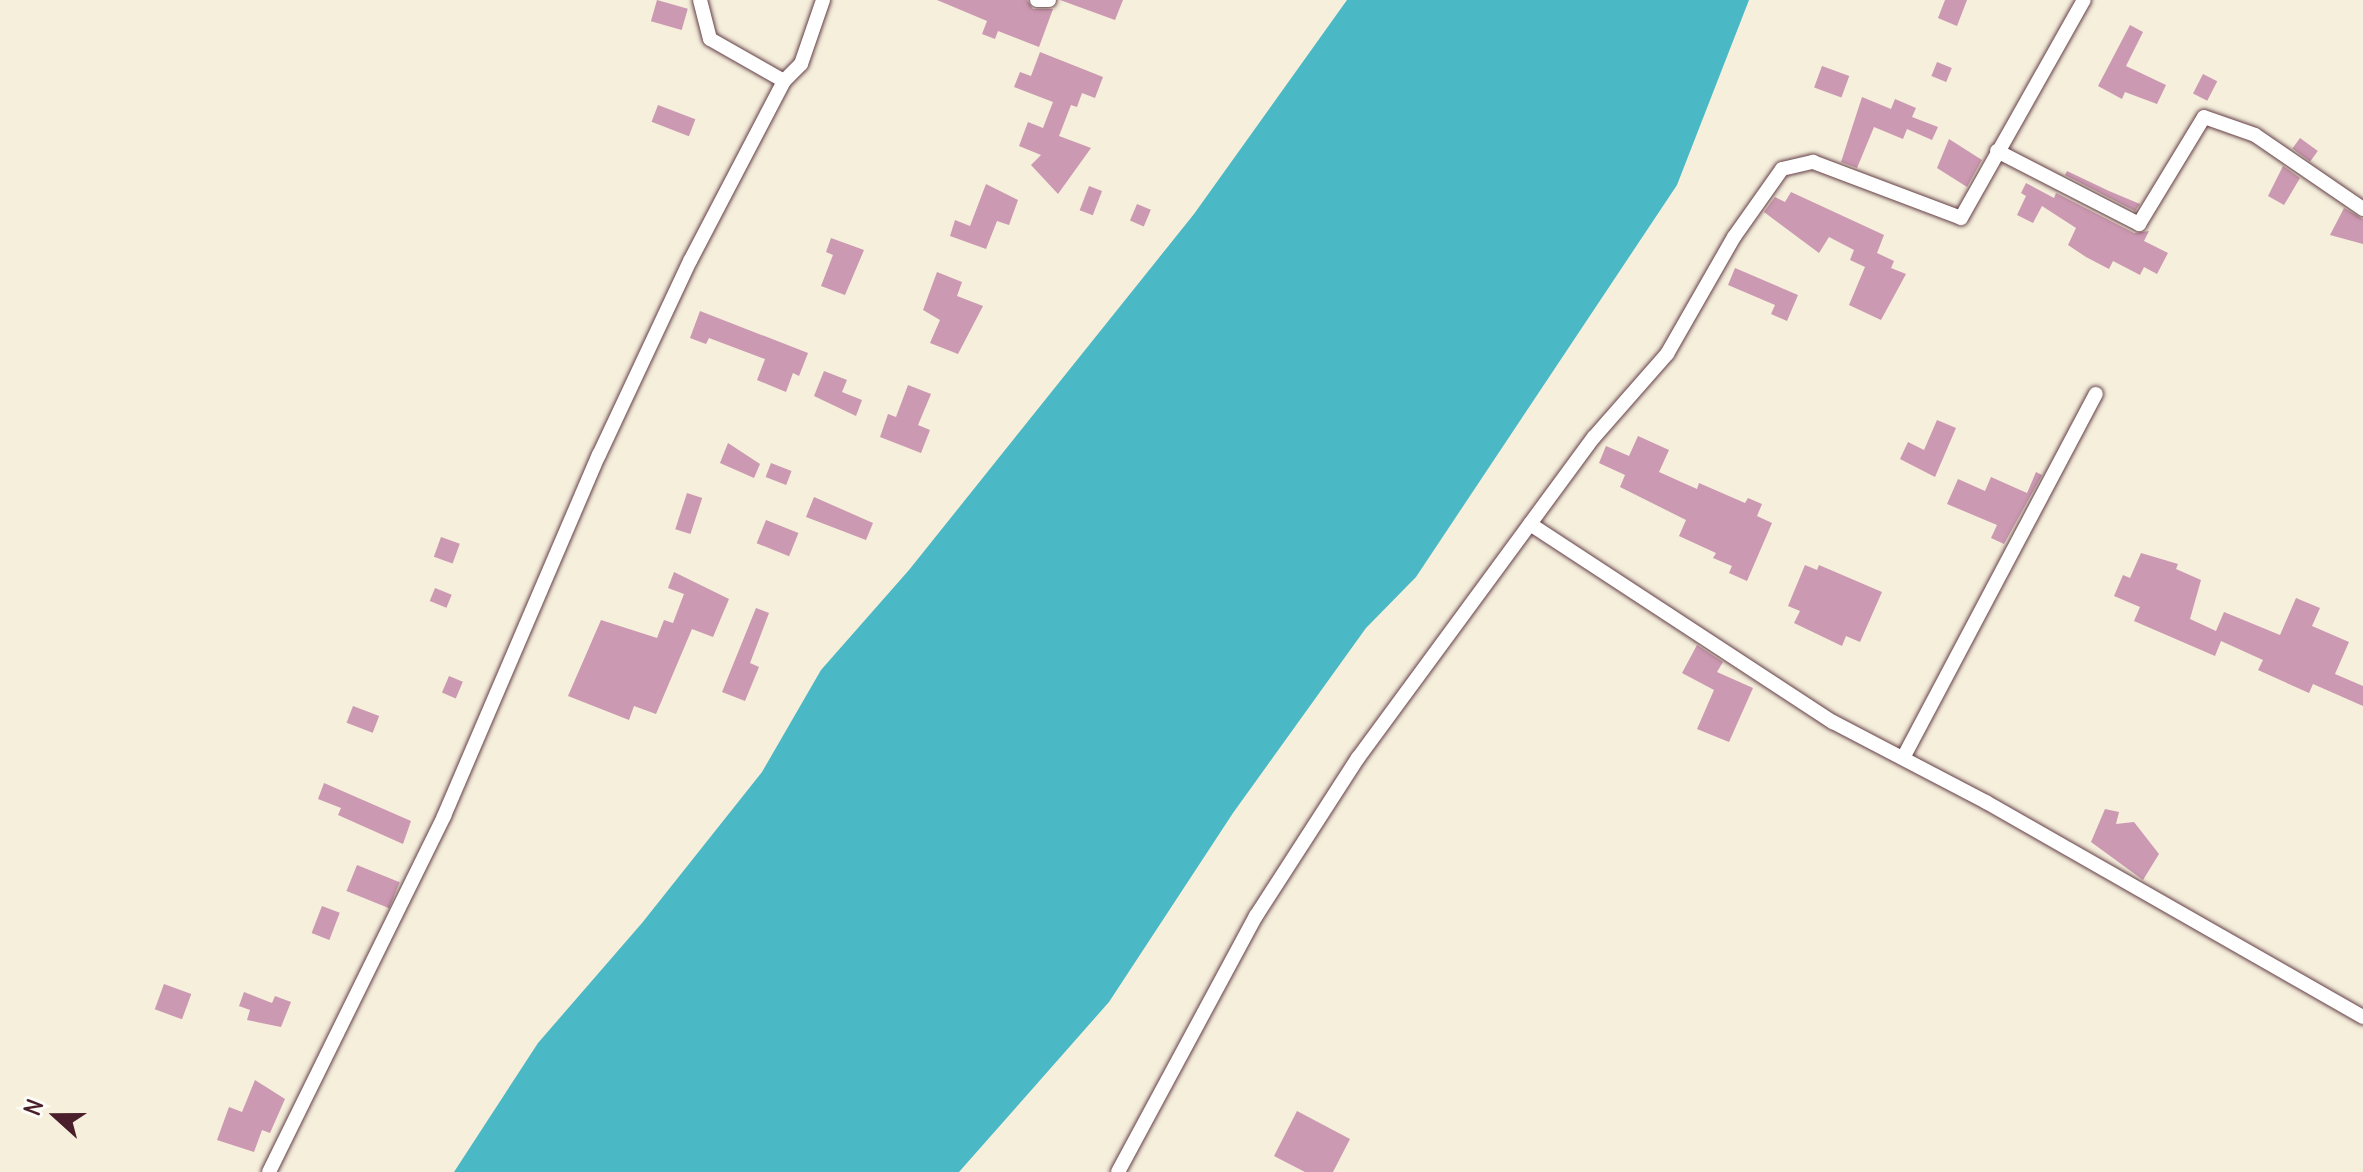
<!DOCTYPE html>
<style>
body{margin:0}
#map{position:relative;width:2363px;height:1172px;overflow:hidden;background:#f5efdc;font-family:Delius,sans-serif}
div>[style]{position:absolute}
.water>*{inset:0;background:#4bb9c5}
.building>*{inset:0;background:#cb99b1;transform-origin:0 0}
.roads{filter:drop-shadow(0 0 2px #643e46) drop-shadow(0 0 2px #643e46)}
.street>*{height:14px;margin:-7px;padding:0 7px;transform-origin:7px;border-radius:7px;background:#fff}
span{translate:-50% -50%;white-space:nowrap;text-align:center;line-height:1.15;-webkit-text-stroke:6px #fdfcf7;paint-order:stroke}
.north{position:absolute;left:16px;top:1076px;width:80px;height:80px;-webkit-text-stroke:6px #fdfcf7;paint-order:stroke;rotate:291deg;font-size:22px;font-weight:700;line-height:32px;text-align:center;color:#4a1f2b}
.north::after{content:'';display:block;margin:auto;width:28px;height:36px;background:#4a1f2b;clip-path:polygon(50% 0,100% 100%,50% 72%,0 100%)}
</style>
<div id="map">
<div class="water">
<div style="clip-path:polygon(1347px 0,1749px 0,1677px 185px,1416px 577px,1366px 628px,1233px 813px,1109px 1002px,959px 1172px,454px 1172px,538px 1043px,642px 923px,762px 772px,821px 670px,909px 570px,1194px 214px)"></div>
</div>
<div class="building">
<div style="left:657px;top:0;width:32px;height:22px;rotate:16deg"></div>
<div style="clip-path:polygon(937px 0,1027px 0,1033px 9px,1053px 9px,1039px 47px,998px 31px,995px 39px,982px 34px,987px 21px)"></div>
<div style="clip-path:polygon(1060px 0,1123px 0,1115px 20px)"></div>
<div style="clip-path:polygon(1945px 0,1967px 0,1957px 26px,1938px 18px)"></div>
<div style="clip-path:polygon(2130px 25px,2143px 32px,2126px 66px,2166px 85px,2157px 104px,2125px 92px,2122px 99px,2098px 86px)"></div>
<div style="clip-path:polygon(1040px 52px,1103px 77px,1095px 98px,1082px 93px,1077px 107px,1071px 105px,1059px 136px,1091px 148px,1058px 194px,1031px 165px,1041px 155px,1019px 146px,1028px 122px,1043px 128px,1053px 102px,1014px 87px,1020px 72px,1031px 76px)"></div>
<div style="left:1937px;top:62px;width:16px;height:15px;rotate:22deg"></div>
<div style="left:1822px;top:66px;width:29px;height:23px;rotate:20deg"></div>
<div style="left:2203px;top:74px;width:16px;height:22px;rotate:27deg"></div>
<div style="clip-path:polygon(1862px 97px,1891px 109px,1895px 99px,1916px 108px,1912px 117px,1938px 127px,1932px 140px,1907px 129px,1903px 139px,1874px 127px,1857px 168px,1841px 162px)"></div>
<div style="left:658px;top:105px;width:40px;height:18px;rotate:21deg"></div>
<div style="left:2300px;top:138px;width:22px;height:13px;rotate:36deg"></div>
<div style="clip-path:polygon(1949px 139px,1982px 160px,1967px 187px,1937px 168px)"></div>
<div style="clip-path:polygon(2283px 166px,2300px 178px,2284px 205px,2268px 196px)"></div>
<div style="clip-path:polygon(2067px 171px,2109px 191px,2140px 204px,2135px 211px,2065px 175px)"></div>
<div style="clip-path:polygon(2026px 183px,2054px 198px,2056px 193px,2134px 233px,2149px 231px,2144px 241px,2168px 253px,2157px 274px,2144px 267px,2140px 275px,2113px 261px,2109px 269px,2086px 257px,2068px 245px,2076px 228px,2042px 206px,2033px 223px,2017px 215px,2026px 196px,2021px 193px)"></div>
<div style="clip-path:polygon(986px 184px,1018px 200px,1009px 225px,997px 221px,986px 249px,950px 236px,955px 220px,970px 226px)"></div>
<div style="left:1089px;top:186px;width:14px;height:26px;rotate:21deg"></div>
<div style="clip-path:polygon(1791px 192px,1884px 235px,1877px 253px,1894px 261px,1891px 268px,1906px 274px,1881px 320px,1849px 305px,1865px 267px,1850px 260px,1854px 250px,1829px 237px,1819px 253px,1764px 212px,1775px 197px,1785px 202px)"></div>
<div style="left:1137px;top:204px;width:15px;height:18px;rotate:23deg"></div>
<div style="clip-path:polygon(2344px 208px,2363px 219px,2363px 244px,2330px 235px)"></div>
<div style="clip-path:polygon(831px 238px,864px 250px,845px 295px,821px 286px,833px 255px,826px 252px)"></div>
<div style="clip-path:polygon(1735px 268px,1798px 295px,1787px 321px,1771px 314px,1775px 305px,1728px 285px)"></div>
<div style="clip-path:polygon(937px 272px,962px 282px,957px 296px,983px 306px,958px 354px,930px 343px,940px 320px,923px 310px)"></div>
<div style="clip-path:polygon(700px 311px,808px 353px,799px 376px,793px 373px,786px 392px,757px 380px,765px 359px,709px 338px,706px 344px,690px 338px)"></div>
<div style="clip-path:polygon(824px 371px,847px 380px,842px 392px,862px 400px,856px 416px,814px 396px)"></div>
<div style="clip-path:polygon(908px 385px,931px 394px,918px 425px,930px 430px,921px 453px,880px 437px,888px 414px,896px 417px)"></div>
<div style="clip-path:polygon(1937px 420px,1956px 428px,1935px 477px,1900px 459px,1908px 442px,1924px 450px)"></div>
<div style="clip-path:polygon(1638px 436px,1669px 450px,1659px 472px,1697px 489px,1699px 483px,1745px 503px,1748px 498px,1762px 504px,1757px 516px,1772px 523px,1747px 581px,1729px 573px,1732px 566px,1713px 558px,1716px 553px,1679px 536px,1686px 520px,1620px 487px,1625px 475px,1599px 463px,1606px 446px,1629px 456px)"></div>
<div style="clip-path:polygon(728px 443px,760px 464px,754px 478px,720px 463px)"></div>
<div style="left:771px;top:463px;width:22px;height:15px;rotate:21deg"></div>
<div style="clip-path:polygon(2036px 472px,2042px 475px,2004px 544px,1991px 538px,1997px 525px,1947px 504px,1958px 479px,1985px 491px,1991px 477px,2027px 493px)"></div>
<div style="left:687px;top:493px;width:16px;height:38px;rotate:18deg"></div>
<div style="clip-path:polygon(814px 497px,873px 523px,866px 540px,806px 517px)"></div>
<div style="left:766px;top:520px;width:35px;height:25px;rotate:22deg"></div>
<div style="left:441px;top:537px;width:20px;height:21px;rotate:20deg"></div>
<div style="clip-path:polygon(2141px 553px,2178px 564px,2176px 569px,2201px 580px,2190px 619px,2216px 631px,2224px 612px,2280px 635px,2296px 598px,2320px 608px,2312px 626px,2349px 642px,2335px 674px,2363px 686px,2363px 706px,2313px 684px,2309px 693px,2258px 670px,2263px 660px,2221px 641px,2215px 656px,2134px 621px,2140px 607px,2114px 596px,2123px 575px,2130px 578px)"></div>
<div style="clip-path:polygon(1805px 565px,1817px 570px,1819px 565px,1882px 592px,1860px 642px,1846px 636px,1842px 646px,1794px 623px,1800px 611px,1788px 606px)"></div>
<div style="clip-path:polygon(674px 572px,729px 599px,713px 637px,692px 629px,656px 714px,634px 706px,629px 720px,568px 696px,601px 620px,657px 638px,664px 620px,673px 623px,684px 594px,668px 588px)"></div>
<div style="left:435px;top:588px;width:18px;height:14px;rotate:22deg"></div>
<div style="clip-path:polygon(756px 608px,769px 613px,750px 663px,759px 667px,745px 701px,722px 692px)"></div>
<div style="clip-path:polygon(1697px 645px,1723px 662px,1717px 672px,1753px 688px,1729px 742px,1697px 729px,1714px 690px,1682px 673px)"></div>
<div style="left:449px;top:676px;width:15px;height:18px;rotate:23deg"></div>
<div style="left:353px;top:706px;width:28px;height:18px;rotate:21deg"></div>
<div style="clip-path:polygon(324px 783px,411px 821px,403px 844px,338px 815px,341px 808px,318px 799px)"></div>
<div style="clip-path:polygon(2105px 809px,2119px 812px,2116px 824px,2134px 822px,2159px 854px,2143px 880px,2091px 842px)"></div>
<div style="left:357px;top:865px;width:46px;height:28px;rotate:22deg"></div>
<div style="left:322px;top:906px;width:19px;height:29px;rotate:21deg"></div>
<div style="left:164px;top:984px;width:29px;height:27px;rotate:20deg"></div>
<div style="clip-path:polygon(244px 992px,272px 1003px,275px 996px,291px 1002px,281px 1027px,247px 1020px,250px 1010px,239px 1006px)"></div>
<div style="clip-path:polygon(255px 1080px,285px 1099px,270px 1133px,262px 1130px,254px 1152px,217px 1140px,229px 1107px,242px 1112px)"></div>
<div style="clip-path:polygon(1297px 1111px,1350px 1139px,1333px 1172px,1305px 1172px,1274px 1156px)"></div>
</div>
<div class="roads">
<div class="street">
<div style="left:1037px;top:0;width:12px"></div>
<div style="left:784px;top:81px;width:24px;rotate:-45deg"></div>
<div style="left:801px;top:64px;width:68px;rotate:-71deg"></div>
<div style="left:1997px;top:151px;width:160px;rotate:27.2deg"></div>
<div style="left:2139px;top:224px;width:125px;rotate:-58.7deg"></div>
<div style="left:2204px;top:117px;width:54px;rotate:19.4deg"></div>
<div style="left:2255px;top:135px;width:131px;rotate:34.4deg"></div>
<div style="left:1530px;top:524px;width:362px;rotate:33.2deg"></div>
<div style="left:1833px;top:722px;width:173px;rotate:27.6deg"></div>
<div style="left:1986px;top:802px;width:434px;rotate:29.7deg"></div>
<div style="left:1903px;top:758px;width:412px;rotate:-62.1deg"></div>
<div style="left:269px;top:1172px;width:397px;rotate:-63.8deg"></div>
<div style="left:444px;top:816px;width:393px;rotate:-66.8deg"></div>
<div style="left:599px;top:455px;width:214px;rotate:-64.9deg"></div>
<div style="left:690px;top:261px;width:203px;rotate:-62.4deg"></div>
<div style="left:784px;top:81px;width:85px;rotate:-150.4deg"></div>
<div style="left:710px;top:39px;width:40px;rotate:-104.4deg"></div>
<div style="left:1118px;top:1172px;width:291px;rotate:-61.7deg"></div>
<div style="left:1256px;top:916px;width:188px;rotate:-57.2deg"></div>
<div style="left:1358px;top:758px;width:398px;rotate:-53.7deg"></div>
<div style="left:1594px;top:437px;width:111px;rotate:-48.7deg"></div>
<div style="left:1667px;top:354px;width:135px;rotate:-60.2deg"></div>
<div style="left:1734px;top:237px;width:83px;rotate:-54.8deg"></div>
<div style="left:1782px;top:169px;width:32px;rotate:-13deg"></div>
<div style="left:1813px;top:162px;width:158px;rotate:20.7deg"></div>
<div style="left:1961px;top:218px;width:250px;rotate:-60.6deg"></div>
</div>
</div>
<div class="north">N</div>
</div>
